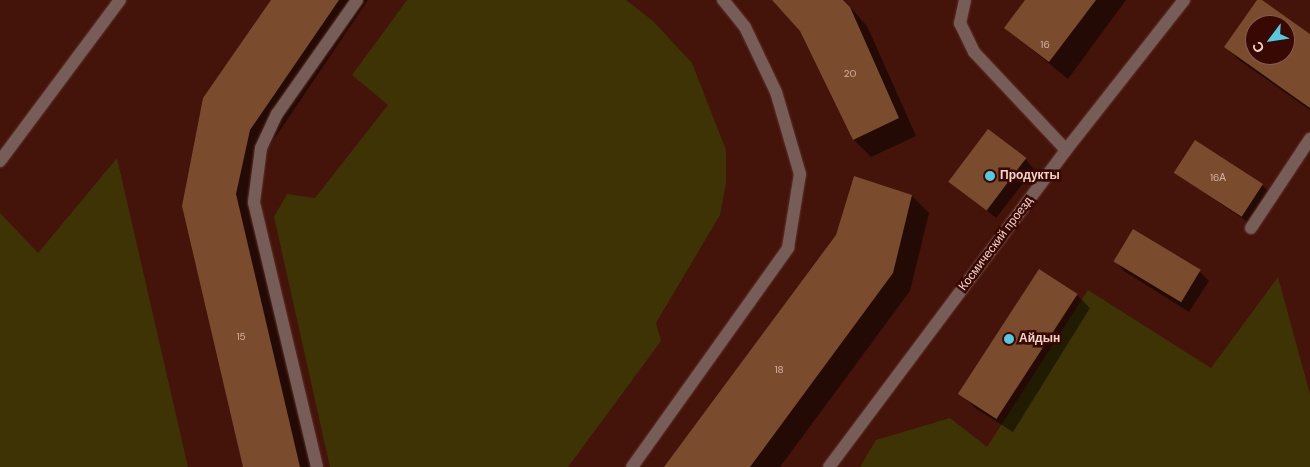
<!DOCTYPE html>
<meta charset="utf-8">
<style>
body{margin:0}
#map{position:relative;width:1310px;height:467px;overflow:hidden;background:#44130a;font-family:"DM Sans",sans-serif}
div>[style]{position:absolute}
.green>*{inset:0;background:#3e3305}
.shadow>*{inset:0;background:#0007}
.building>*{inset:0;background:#7a4c2d;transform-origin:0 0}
.roads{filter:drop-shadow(0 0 1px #603229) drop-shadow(0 0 1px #603229)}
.lane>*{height:12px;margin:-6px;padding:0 6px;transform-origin:6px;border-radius:6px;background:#775d57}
.street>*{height:12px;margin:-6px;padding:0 6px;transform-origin:6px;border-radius:6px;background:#775d57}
.dots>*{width:14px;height:14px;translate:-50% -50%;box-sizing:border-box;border:2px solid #380802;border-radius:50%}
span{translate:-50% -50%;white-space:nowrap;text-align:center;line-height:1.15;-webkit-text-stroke:5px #380802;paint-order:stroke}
.number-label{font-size:10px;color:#d6b2a4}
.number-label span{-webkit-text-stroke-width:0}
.poi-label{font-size:12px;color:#f5d4cc;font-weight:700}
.left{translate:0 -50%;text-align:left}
.street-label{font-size:12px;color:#f5d4cc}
.north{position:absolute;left:1245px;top:15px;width:50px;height:50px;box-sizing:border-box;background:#380802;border:1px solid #845a53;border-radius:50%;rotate:239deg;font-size:14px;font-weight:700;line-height:20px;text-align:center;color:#f5d4cc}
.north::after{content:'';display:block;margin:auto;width:18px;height:22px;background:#56c9e1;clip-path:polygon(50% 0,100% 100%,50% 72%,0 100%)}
</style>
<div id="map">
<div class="green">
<div style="clip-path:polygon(407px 0,626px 0,653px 21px,692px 63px,726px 150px,726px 183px,720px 215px,656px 323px,661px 341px,568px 467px,330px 467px,274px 217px,287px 194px,315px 198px,388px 105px,352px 75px)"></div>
<div style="clip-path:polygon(117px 158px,188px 467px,0 467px,0 213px,38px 253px)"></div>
<div style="clip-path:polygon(1278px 277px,1310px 394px,1310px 467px,860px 467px,876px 440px,950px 418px,987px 447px,1088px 290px,1211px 368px)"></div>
</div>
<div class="shadow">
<div style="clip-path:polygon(273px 0,368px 0,268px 148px,253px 212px,312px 467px,244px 467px,184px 206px)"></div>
<div style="clip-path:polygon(774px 0,844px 0,867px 26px,916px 136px,871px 157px,854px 140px,801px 30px)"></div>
<div style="clip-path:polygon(1027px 0,1126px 0,1068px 79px,1006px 28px)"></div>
<div style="clip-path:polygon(evenodd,1259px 0,1310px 36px,1310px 110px,1239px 60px,1226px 47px,1259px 0,1255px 25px,1285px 25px,1285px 55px,1255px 55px,1255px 25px)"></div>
<div style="clip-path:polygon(1025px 159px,1034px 169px,996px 218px,950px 181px)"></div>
<div style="clip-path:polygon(1176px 173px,1262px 185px,1271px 194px,1252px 225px)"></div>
<div style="clip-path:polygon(912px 196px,929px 213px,910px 291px,780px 467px,665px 467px,837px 236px)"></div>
<div style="clip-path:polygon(1134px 231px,1199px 271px,1209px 281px,1189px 312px,1124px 271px,1115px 261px)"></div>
<div style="clip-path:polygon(1077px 295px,1090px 308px,1013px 432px,975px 408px,962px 395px)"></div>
</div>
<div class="building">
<div style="clip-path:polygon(271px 0,339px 0,250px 130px,236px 194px,300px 467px,243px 467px,182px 206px,203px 98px)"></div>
<div style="clip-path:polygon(772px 0,843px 0,850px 7px,899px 118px,853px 140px,800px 31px)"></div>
<div style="clip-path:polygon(1025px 0,1096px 0,1049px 62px,1004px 28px)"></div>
<div style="clip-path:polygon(evenodd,1257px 0,1262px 0,1310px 34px,1310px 108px,1224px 47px,1257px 0,1255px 25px,1285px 25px,1285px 55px,1255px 55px,1255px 25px)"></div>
<div style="left:988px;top:129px;width:48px;height:66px;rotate:37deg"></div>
<div style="left:1195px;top:140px;width:81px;height:39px;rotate:33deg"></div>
<div style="clip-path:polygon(854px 176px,912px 195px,893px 273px,750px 467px,664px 467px,836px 235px)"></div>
<div style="left:1133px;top:229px;width:79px;height:38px;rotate:31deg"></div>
<div style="left:1039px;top:269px;width:46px;height:149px;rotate:33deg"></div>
</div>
<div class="roads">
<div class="lane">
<div style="left:965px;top:0;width:24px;rotate:102deg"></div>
<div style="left:960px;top:23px;width:32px;rotate:64deg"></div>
<div style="left:974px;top:52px;width:134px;rotate:46.8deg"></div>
<div style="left:1251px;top:228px;width:107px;rotate:-56.5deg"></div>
<div style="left:317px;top:467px;width:272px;rotate:-103.4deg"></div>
<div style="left:254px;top:202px;width:54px;rotate:-82.6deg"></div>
<div style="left:261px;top:148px;width:38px;rotate:-65deg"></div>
<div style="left:277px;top:114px;width:139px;rotate:-54.9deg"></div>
<div style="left:632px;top:467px;width:269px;rotate:-54.5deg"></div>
<div style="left:788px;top:248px;width:75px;rotate:-80.8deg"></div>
<div style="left:800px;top:174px;width:85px;rotate:-106.3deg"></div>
<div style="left:776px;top:92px;width:72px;rotate:-115.5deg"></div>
<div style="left:745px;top:27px;width:35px;rotate:-129deg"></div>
</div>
<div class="street">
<div style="left:0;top:161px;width:201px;rotate:-53.3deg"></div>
<div style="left:829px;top:467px;width:396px;rotate:-53.2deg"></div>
<div style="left:1066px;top:150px;width:191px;rotate:-51.8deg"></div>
</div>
</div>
<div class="dots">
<div style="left:990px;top:176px;background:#56c9e1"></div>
<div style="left:1009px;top:339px;background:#56c9e1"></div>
</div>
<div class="number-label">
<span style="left:1045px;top:45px">16</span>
<span style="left:850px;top:74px">20</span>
<span style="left:1218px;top:178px">16А</span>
<span style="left:241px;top:337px">15</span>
<span style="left:779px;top:370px">18</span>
</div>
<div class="poi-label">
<span class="left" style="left:1000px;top:176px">Продукты</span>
<span class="left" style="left:1019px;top:339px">Айдын</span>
</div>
<div class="street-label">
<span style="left:996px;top:244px;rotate:-53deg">Космический проезд</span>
</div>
<div class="north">С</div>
</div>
